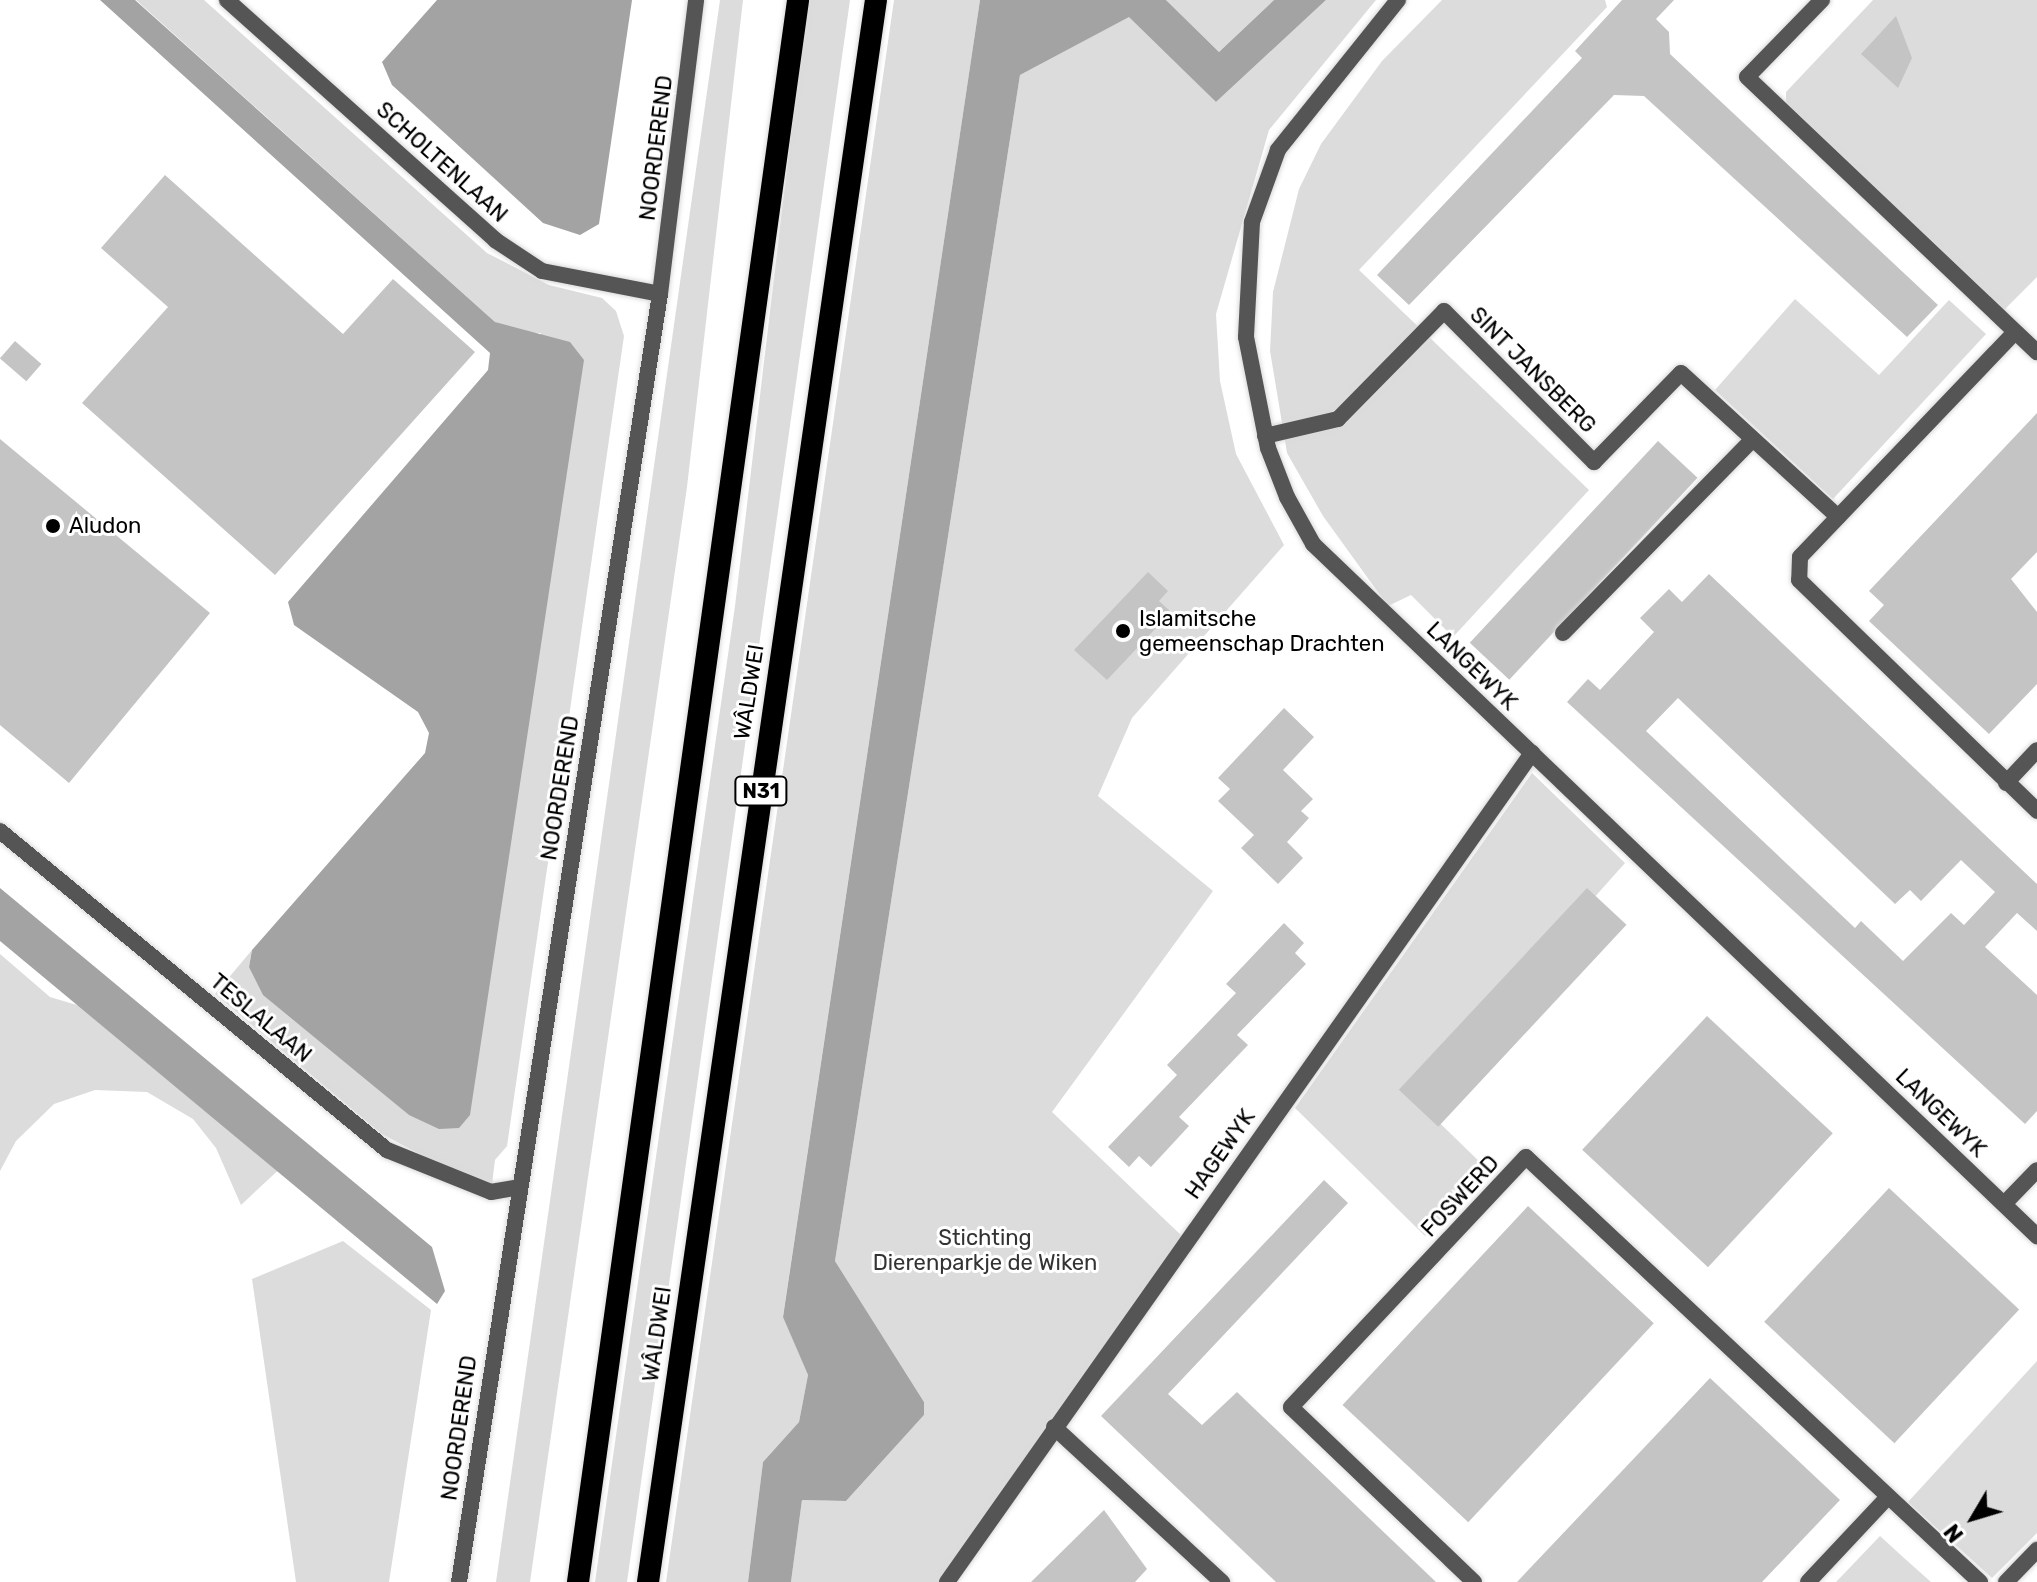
<!DOCTYPE html>
<meta charset="utf-8">
<style>
body{margin:0}
#map{position:relative;width:2037px;height:1582px;overflow:hidden;background:#fff;font-family:Rubik,sans-serif}
div>[style]{position:absolute}
.green>*{inset:0;background:#dcdcdc}
.water>*{inset:0;background:#a3a3a3}
.building>*{inset:0;background:#c4c4c4;transform-origin:0 0}
.roads{filter:drop-shadow(0 0 2px #dbdbdb) drop-shadow(0 0 2px #dbdbdb)}
.minor>*{height:16px;margin:-8px;padding:0 8px;transform-origin:8px;border-radius:8px;background:#555}
.tertiary>*{height:16px;margin:-8px;padding:0 8px;transform-origin:8px;border-radius:8px;background:#555}
.trunk>*{height:22px;margin:-11px;padding:0 11px;transform-origin:11px;border-radius:11px;background:#000}
.dots>*{width:22px;height:22px;translate:-50% -50%;box-sizing:border-box;border:4px solid #fff;border-radius:50%}
span{translate:-50% -50%;white-space:nowrap;text-align:center;line-height:1.15;-webkit-text-stroke:6px #fff;paint-order:stroke}
.shield-label span{padding:2px 6px;background:#fff;border:2px solid;border-radius:6px;-webkit-text-stroke-width:0}
.shield-label{font-size:20px;color:#000;font-weight:700}
.street-label{font-size:22px;color:#000}
.poi-label{font-size:22px;color:#000}
.left{translate:0 -50%;text-align:left}
.park-label{font-size:22px;color:#333}
.north{position:absolute;left:1933px;top:1478px;width:80px;height:80px;-webkit-text-stroke:6px #fff;paint-order:stroke;rotate:232deg;font-size:22px;font-weight:700;line-height:32px;text-align:center;color:#000}
.north::after{content:'';display:block;margin:auto;width:28px;height:36px;background:#000;clip-path:polygon(50% 0,100% 100%,50% 72%,0 100%)}
</style>
<div id="map">
<div class="green">
<div style="clip-path:polygon(136px 0,204px 0,487px 253px,549px 285px,602px 298px,616px 311px,624px 336px,507px 1146px,495px 1160px,491px 1192px,382px 1134px,215px 994px,252px 950px,249px 967px,409px 1115px,541px 333px,514px 332px,495px 322px)"></div>
<div style="clip-path:polygon(720px 0,743px 0,687px 487px,530px 1582px,496px 1582px)"></div>
<div style="clip-path:polygon(807px 0,850px 0,627px 1582px,595px 1582px,735px 606px)"></div>
<div style="clip-path:polygon(894px 0,980px 0,783px 1316px,808px 1375px,799px 1422px,763px 1462px,748px 1582px,666px 1582px)"></div>
<div style="clip-path:polygon(1166px 0,1274px 0,1219px 52px)"></div>
<div style="clip-path:polygon(1326px 0,1376px 0,1269px 130px,1216px 314px,1220px 381px,1236px 454px,1284px 545px,1132px 718px,1098px 796px,1213px 891px,1052px 1112px,1183px 1237px,939px 1582px,791px 1582px,802px 1500px,846px 1501px,924px 1415px,924px 1402px,835px 1261px,1020px 75px,1130px 16px,1216px 102px)"></div>
<div style="clip-path:polygon(1442px 0,1605px 0,1607px 7px,1359px 270px,1589px 490px,1453px 637px,1411px 595px,1388px 606px,1323px 516px,1287px 453px,1270px 351px,1273px 292px,1299px 189px,1321px 144px,1382px 61px)"></div>
<div style="clip-path:polygon(1873px 0,2037px 0,2037px 277px,2004px 310px,1786px 103px,1786px 92px)"></div>
<div style="clip-path:polygon(1795px 299px,1879px 375px,1949px 300px,1986px 334px,1833px 499px,1715px 390px)"></div>
<div style="clip-path:polygon(1532px 773px,1625px 863px,1415px 1099px,1487px 1169px,1425px 1236px,1295px 1108px)"></div>
<div style="clip-path:polygon(0 954px,50px 997px,107px 1014px,286px 1163px,241px 1205px,216px 1148px,193px 1119px,147px 1092px,95px 1090px,54px 1104px,16px 1141px,0 1171px)"></div>
<div style="clip-path:polygon(343px 1241px,431px 1310px,389px 1582px,296px 1582px,252px 1279px)"></div>
<div style="clip-path:polygon(2037px 1361px,2037px 1533px,1992px 1578px,1908px 1502px)"></div>
<div style="clip-path:polygon(1880px 1536px,1904px 1558px,1931px 1582px,1836px 1582px)"></div>
</div>
<div class="water">
<div style="clip-path:polygon(100px 0,135px 0,495px 322px,570px 342px,584px 360px,470px 1115px,459px 1128px,439px 1129px,409px 1115px,263px 995px,249px 967px,252px 950px,425px 753px,429px 733px,418px 712px,294px 625px,288px 602px,488px 370px,490px 353px)"></div>
<div style="clip-path:polygon(437px 0,632px 0,599px 224px,580px 235px,543px 223px,392px 85px,382px 62px)"></div>
<div style="clip-path:polygon(980px 0,1166px 0,1219px 52px,1274px 0,1326px 0,1216px 102px,1129px 17px,1020px 75px,835px 1261px,924px 1402px,924px 1415px,846px 1501px,802px 1500px,791px 1582px,748px 1582px,763px 1462px,799px 1422px,808px 1375px,783px 1317px)"></div>
<div style="clip-path:polygon(0 888px,432px 1247px,445px 1291px,437px 1304px,0 941px)"></div>
</div>
<div class="building">
<div style="clip-path:polygon(1622px 0,1674px 0,1656px 19px,1669px 32px,1670px 54px,1938px 305px,1907px 337px,1644px 96px,1614px 95px,1409px 305px,1377px 275px,1582px 58px,1575px 51px)"></div>
<div style="clip-path:polygon(1896px 16px,1912px 58px,1898px 88px,1861px 54px)"></div>
<div style="clip-path:polygon(165px 175px,343px 334px,393px 279px,475px 352px,275px 575px,82px 403px,168px 307px,101px 248px)"></div>
<div style="left:15px;top:341px;width:35px;height:23px;rotate:41deg"></div>
<div style="clip-path:polygon(2037px 413px,2037px 552px,2011px 579px,2037px 612px,2037px 684px,1989px 734px,1869px 621px,1884px 605px,1869px 591px)"></div>
<div style="clip-path:polygon(0 439px,210px 613px,69px 783px,0 725px)"></div>
<div style="left:1658px;top:441px;width:54px;height:276px;rotate:43deg"></div>
<div style="clip-path:polygon(1148px 572px,1168px 591px,1159px 601px,1171px 612px,1107px 680px,1074px 650px)"></div>
<div style="clip-path:polygon(evenodd,1709px 574px,2037px 884px,2037px 931px,2017px 913px,1985px 947px,2037px 995px,2037px 1111px,2025px 1124px,1567px 702px,1588px 679px,1600px 690px,1654px 632px,1640px 618px,1669px 589px,1682px 602px,1709px 574px,1678px 698px,1895px 904px,1910px 890px,1921px 901px,1961px 860px,1995px 892px,1964px 925px,1951px 913px,1903px 961px,1861px 921px,1855px 928px,1646px 731px,1678px 698px)"></div>
<div style="clip-path:polygon(1284px 708px,1314px 737px,1283px 770px,1313px 799px,1301px 811px,1309px 818px,1287px 842px,1303px 858px,1278px 884px,1241px 848px,1254px 835px,1218px 801px,1230px 789px,1218px 778px)"></div>
<div style="left:1587px;top:888px;width:54px;height:276px;rotate:43deg"></div>
<div style="clip-path:polygon(1284px 923px,1304px 943px,1295px 953px,1306px 964px,1237px 1035px,1248px 1045px,1179px 1117px,1189px 1126px,1151px 1167px,1139px 1156px,1129px 1167px,1108px 1147px,1177px 1075px,1167px 1065px,1236px 993px,1226px 984px)"></div>
<div style="left:1707px;top:1016px;width:172px;height:183px;rotate:43deg"></div>
<div style="clip-path:polygon(1324px 1180px,1348px 1203px,1168px 1394px,1202px 1425px,1237px 1392px,1436px 1582px,1276px 1582px,1101px 1416px)"></div>
<div style="left:1889px;top:1188px;width:178px;height:183px;rotate:43deg"></div>
<div style="left:1528px;top:1206px;width:172px;height:272px;rotate:43deg"></div>
<div style="clip-path:polygon(1710px 1378px,1840px 1500px,1762px 1582px,1517px 1582px)"></div>
<div style="clip-path:polygon(1104px 1510px,1147px 1569px,1135px 1582px,1031px 1582px)"></div>
</div>
<div class="roads">
<div class="minor">
<div style="left:227px;top:0;width:360px;rotate:41.8deg"></div>
<div style="left:495px;top:240px;width:56px;rotate:33.4deg"></div>
<div style="left:542px;top:271px;width:120px;rotate:11deg"></div>
<div style="left:1398px;top:0;width:192px;rotate:128.7deg"></div>
<div style="left:1278px;top:150px;width:77px;rotate:109.9deg"></div>
<div style="left:1252px;top:222px;width:115px;rotate:93deg"></div>
<div style="left:1246px;top:337px;width:113px;rotate:78.8deg"></div>
<div style="left:1268px;top:448px;width:53px;rotate:68.8deg"></div>
<div style="left:1287px;top:497px;width:54px;rotate:61deg"></div>
<div style="left:1313px;top:544px;width:1002px;rotate:43.71deg"></div>
<div style="left:1822px;top:0;width:107px;rotate:134.2deg"></div>
<div style="left:1747px;top:77px;width:400px;rotate:43.5deg"></div>
<div style="left:2015px;top:332px;width:311px;rotate:133.7deg"></div>
<div style="left:1800px;top:557px;width:23px;rotate:92deg"></div>
<div style="left:1799px;top:580px;width:332px;rotate:44.1deg"></div>
<div style="left:1265px;top:436px;width:75px;rotate:-13.1deg"></div>
<div style="left:1338px;top:419px;width:151px;rotate:-45.5deg"></div>
<div style="left:1444px;top:311px;width:213px;rotate:45.2deg"></div>
<div style="left:1594px;top:462px;width:124px;rotate:-45.7deg"></div>
<div style="left:1681px;top:373px;width:213px;rotate:42.5deg"></div>
<div style="left:1563px;top:633px;width:269px;rotate:-45.6deg"></div>
<div style="left:2006px;top:783px;width:45px;rotate:-46.8deg"></div>
<div style="left:0;top:831px;width:502px;rotate:39.5deg"></div>
<div style="left:387px;top:1150px;width:112px;rotate:22deg"></div>
<div style="left:491px;top:1192px;width:27px;rotate:-10deg"></div>
<div style="left:2004px;top:1204px;width:47px;rotate:-45.9deg"></div>
<div style="left:1054px;top:1427px;width:229px;rotate:42.7deg"></div>
<div style="left:947px;top:1582px;width:1015px;rotate:-54.79deg"></div>
<div style="left:1474px;top:1582px;width:253px;rotate:-136.3deg"></div>
<div style="left:1291px;top:1407px;width:343px;rotate:-46.8deg"></div>
<div style="left:1526px;top:1157px;width:622px;rotate:43.11deg"></div>
<div style="left:1808px;top:1582px;width:114px;rotate:-46.8deg"></div>
<div style="left:2006px;top:1582px;width:45px;rotate:-45.9deg"></div>
</div>
<div class="tertiary">
<div style="left:459px;top:1582px;width:1304px;rotate:-81.13deg"></div>
<div style="left:660px;top:294px;width:296px;rotate:-83deg"></div>
</div>
<div class="trunk">
<div style="left:578px;top:1582px;width:1597px;rotate:-82.08deg"></div>
<div style="left:648px;top:1582px;width:1598px;rotate:-81.8deg"></div>
</div>
</div>
<div class="dots">
<div style="left:53px;top:526px;background:#000"></div>
<div style="left:1123px;top:631px;background:#000"></div>
</div>
<div class="shield-label">
<span style="left:761px;top:791px">N31</span>
</div>
<div class="street-label">
<span style="left:656px;top:148px;rotate:-83deg">NOORDEREND</span>
<span style="left:442px;top:162px;rotate:42deg">SCHOLTENLAAN</span>
<span style="left:1533px;top:370px;rotate:45deg">SINT JANSBERG</span>
<span style="left:1472px;top:666px;rotate:44deg">LANGEWYK</span>
<span style="left:749px;top:692px;rotate:-81deg">WÂLDWEI</span>
<span style="left:560px;top:788px;rotate:-81deg">NOORDEREND</span>
<span style="left:261px;top:1018px;rotate:40deg">TESLALAAN</span>
<span style="left:1941px;top:1113px;rotate:44deg">LANGEWYK</span>
<span style="left:1220px;top:1154px;rotate:-55deg">HAGEWYK</span>
<span style="left:1460px;top:1196px;rotate:-47deg">FOSWERD</span>
<span style="left:657px;top:1334px;rotate:-82deg">WÂLDWEI</span>
<span style="left:459px;top:1428px;rotate:-82deg">NOORDEREND</span>
</div>
<div class="poi-label">
<span class="left" style="left:69px;top:526px">Aludon</span>
<span class="left" style="left:1139px;top:631px">Islamitsche<br>gemeenschap Drachten</span>
</div>
<div class="park-label">
<span style="left:985px;top:1250px">Stichting<br>Dierenparkje de Wiken</span>
</div>
<div class="north">N</div>
</div>
